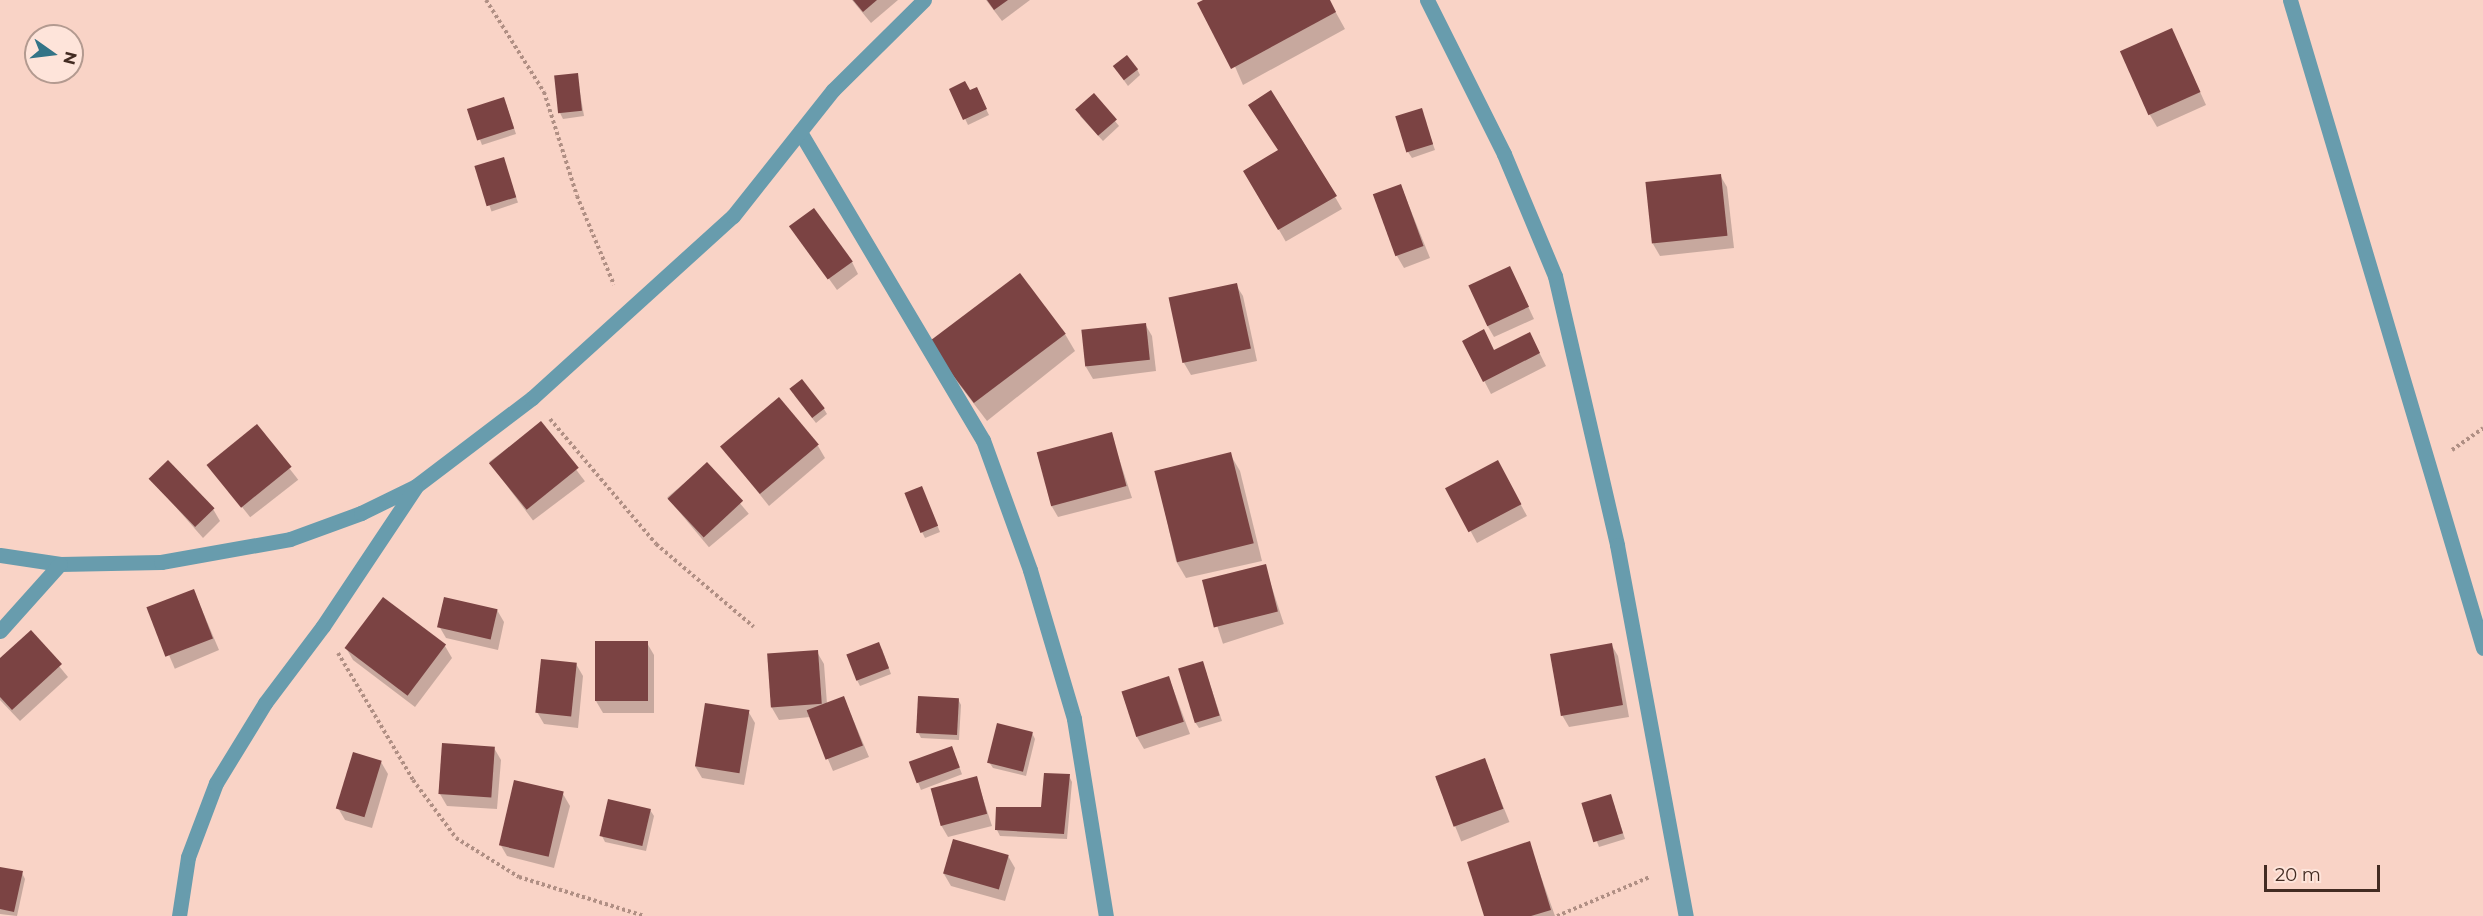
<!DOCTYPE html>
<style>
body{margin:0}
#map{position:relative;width:2483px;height:916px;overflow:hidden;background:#f9d3c6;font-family:Montserrat,sans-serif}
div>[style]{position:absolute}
.shadow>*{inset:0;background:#0003;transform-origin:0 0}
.building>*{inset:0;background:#7b4343;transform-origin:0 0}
.path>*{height:4px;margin-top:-2px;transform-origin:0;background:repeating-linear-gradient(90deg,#b08f84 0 3px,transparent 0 6px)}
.minor>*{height:15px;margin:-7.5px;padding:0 7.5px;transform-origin:7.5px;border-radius:7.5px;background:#689cad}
span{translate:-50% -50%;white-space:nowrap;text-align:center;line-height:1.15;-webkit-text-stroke:6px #fee4da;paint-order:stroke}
.north{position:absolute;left:24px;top:24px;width:60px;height:60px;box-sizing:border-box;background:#fee4da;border:2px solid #b39a90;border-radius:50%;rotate:104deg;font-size:16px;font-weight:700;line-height:24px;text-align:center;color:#432b22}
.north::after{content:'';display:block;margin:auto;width:21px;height:27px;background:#337487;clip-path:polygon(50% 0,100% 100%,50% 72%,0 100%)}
.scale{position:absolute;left:2264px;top:865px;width:116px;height:27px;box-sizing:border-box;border:3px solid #432b22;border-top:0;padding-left:8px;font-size:18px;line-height:21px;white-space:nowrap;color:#432b22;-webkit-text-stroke:4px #fee4da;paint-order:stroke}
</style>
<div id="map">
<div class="shadow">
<div style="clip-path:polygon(852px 0,898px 0,871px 23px)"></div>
<div style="clip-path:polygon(986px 0,1030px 0,1002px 21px)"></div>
<div style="clip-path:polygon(1206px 0,1329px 0,1345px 29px,1243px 85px)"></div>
<div style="clip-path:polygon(2172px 30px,2206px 105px,2157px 127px,2150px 115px)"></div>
<div style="clip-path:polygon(1115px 68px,1137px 69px,1140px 75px,1128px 86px)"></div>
<div style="clip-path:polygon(577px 74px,584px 116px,563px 119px,560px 113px)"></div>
<div style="clip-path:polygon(951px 89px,979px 95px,989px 115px,968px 125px)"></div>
<div style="clip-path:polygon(1094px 95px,1119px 126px,1103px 141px,1080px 116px)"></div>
<div style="clip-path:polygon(506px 104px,516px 134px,482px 145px,469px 110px)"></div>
<div style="clip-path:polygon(1421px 110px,1435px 150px,1412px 158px,1408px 152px)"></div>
<div style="left:1301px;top:138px;width:82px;height:65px;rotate:60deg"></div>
<div style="left:503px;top:159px;width:46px;height:28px;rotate:71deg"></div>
<div style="clip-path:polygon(1720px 175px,1727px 187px,1734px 248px,1660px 256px,1653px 244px)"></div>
<div style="clip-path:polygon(1401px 186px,1430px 258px,1404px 268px,1397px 256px)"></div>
<div style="clip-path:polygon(792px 227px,852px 262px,858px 274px,837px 290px)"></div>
<div style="clip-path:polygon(1510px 268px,1534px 319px,1494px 337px,1487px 325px)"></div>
<div style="clip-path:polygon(1236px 285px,1243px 296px,1257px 361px,1191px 375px,1184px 363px)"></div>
<div style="clip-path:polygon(1145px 324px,1152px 336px,1156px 371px,1093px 379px,1086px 367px)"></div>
<div style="clip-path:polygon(1065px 334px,1075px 351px,987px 421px,942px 362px)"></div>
<div style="clip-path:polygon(1464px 342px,1494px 351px,1536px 346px,1546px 366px,1491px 394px)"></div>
<div style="clip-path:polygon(794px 395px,824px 409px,827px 414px,816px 423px)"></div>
<div style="left:541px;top:423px;width:73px;height:65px;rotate:53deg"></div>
<div style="left:257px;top:427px;width:67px;height:61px;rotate:52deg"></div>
<div style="clip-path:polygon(1111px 434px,1132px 498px,1058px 517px,1051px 505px)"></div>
<div style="clip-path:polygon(818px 446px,825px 458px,769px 506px,723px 448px)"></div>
<div style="clip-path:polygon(1230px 454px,1240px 471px,1262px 561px,1186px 578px,1176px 561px,1156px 471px)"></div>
<div style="left:707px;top:464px;width:65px;height:52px;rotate:50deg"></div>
<div style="clip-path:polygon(1504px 474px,1527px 516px,1477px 543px,1448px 489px)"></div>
<div style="clip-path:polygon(151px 479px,213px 509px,220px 521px,203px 538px)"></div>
<div style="clip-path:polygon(924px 493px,940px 532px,925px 538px,922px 532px)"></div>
<div style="left:1265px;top:566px;width:61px;height:64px;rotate:72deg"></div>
<div style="left:194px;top:591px;width:64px;height:48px;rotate:67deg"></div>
<div style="clip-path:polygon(383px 599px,445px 646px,452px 658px,415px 707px,353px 660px,346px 648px)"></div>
<div style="clip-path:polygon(497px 610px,504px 622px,498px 650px,446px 638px,439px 626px)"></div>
<div style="clip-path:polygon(31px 632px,68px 677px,20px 721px,0 700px,0 661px)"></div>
<div style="clip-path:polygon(647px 643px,654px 655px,654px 713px,603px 713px,596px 701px)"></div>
<div style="clip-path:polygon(1611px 644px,1618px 656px,1629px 717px,1569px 727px,1562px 715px)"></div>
<div style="clip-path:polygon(882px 649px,891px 674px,860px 686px,857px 680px)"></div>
<div style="clip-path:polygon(817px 652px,824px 664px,827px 704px,844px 698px,869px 757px,833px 771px,810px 717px,779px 720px,772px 708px,768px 655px)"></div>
<div style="clip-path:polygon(1203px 663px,1222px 721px,1199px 728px,1195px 722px)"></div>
<div style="clip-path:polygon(576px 664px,583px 676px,578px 728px,544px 724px,537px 712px)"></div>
<div style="clip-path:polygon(1169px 678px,1190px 734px,1144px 749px,1137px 737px)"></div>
<div style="clip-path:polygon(958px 699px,961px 705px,959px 740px,921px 738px,918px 732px)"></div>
<div style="clip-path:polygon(748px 711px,755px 723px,744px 785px,702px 778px,695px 766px)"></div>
<div style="clip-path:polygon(1032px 733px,1035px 739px,1026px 776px,993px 768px,989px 762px)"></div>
<div style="clip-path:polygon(494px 748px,501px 760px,497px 809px,447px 806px,440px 794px)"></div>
<div style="left:952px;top:748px;width:28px;height:44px;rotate:69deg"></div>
<div style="left:1484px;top:759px;width:68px;height:52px;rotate:68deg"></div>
<div style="clip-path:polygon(381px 762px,388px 774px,372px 828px,345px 820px,338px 808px)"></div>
<div style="clip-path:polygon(1069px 776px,1072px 782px,1067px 839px,1000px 836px,997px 830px,1042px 808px)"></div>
<div style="clip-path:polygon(976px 777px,992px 826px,948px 837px,941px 825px)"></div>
<div style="clip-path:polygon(563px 794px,570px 806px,554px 868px,507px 856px,500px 844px)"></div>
<div style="clip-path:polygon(1613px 802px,1625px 839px,1599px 847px,1583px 804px)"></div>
<div style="clip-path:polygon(650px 810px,654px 816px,646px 851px,605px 842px,602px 836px)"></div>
<div style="clip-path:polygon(1529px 843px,1555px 916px,1485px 916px)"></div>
<div style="clip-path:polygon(1008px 856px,1015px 868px,1005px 901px,951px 886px,944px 874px)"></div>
<div style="clip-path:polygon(0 869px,22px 873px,25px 879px,17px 916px,0 914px)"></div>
</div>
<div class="building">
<div style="clip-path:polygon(853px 0,877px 0,863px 12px)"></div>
<div style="clip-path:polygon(987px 0,1008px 0,994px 10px)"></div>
<div style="clip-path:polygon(1203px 0,1330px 0,1336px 12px,1231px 69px,1197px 3px)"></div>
<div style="left:2172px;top:28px;width:70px;height:57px;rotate:66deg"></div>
<div style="left:1127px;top:55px;width:18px;height:18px;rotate:52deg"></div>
<div style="left:578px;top:73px;width:38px;height:24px;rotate:84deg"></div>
<div style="clip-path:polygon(965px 81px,970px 90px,977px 87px,987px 109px,963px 120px,949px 89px)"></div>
<div style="clip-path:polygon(1271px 90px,1337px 196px,1278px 230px,1243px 171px,1278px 150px,1248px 105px)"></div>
<div style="left:1094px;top:93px;width:35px;height:25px;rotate:49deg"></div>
<div style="left:504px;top:97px;width:33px;height:39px;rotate:72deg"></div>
<div style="left:1422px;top:108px;width:38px;height:28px;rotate:73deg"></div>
<div style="left:504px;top:157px;width:42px;height:31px;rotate:73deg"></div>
<div style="left:1721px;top:174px;width:62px;height:76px;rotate:84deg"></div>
<div style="left:1401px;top:184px;width:66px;height:30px;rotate:70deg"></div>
<div style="left:814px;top:208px;width:66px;height:31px;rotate:54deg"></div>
<div style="left:1510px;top:266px;width:45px;height:46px;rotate:65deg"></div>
<div style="left:1020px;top:273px;width:76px;height:115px;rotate:53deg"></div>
<div style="left:1237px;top:283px;width:67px;height:70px;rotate:78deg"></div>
<div style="left:1146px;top:323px;width:37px;height:65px;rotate:84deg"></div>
<div style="clip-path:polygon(1484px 329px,1494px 350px,1530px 332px,1540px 353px,1483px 382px,1462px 341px)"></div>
<div style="left:802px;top:379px;width:37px;height:16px;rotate:52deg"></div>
<div style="left:779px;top:397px;width:62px;height:77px;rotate:50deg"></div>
<div style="left:541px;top:421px;width:60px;height:67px;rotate:51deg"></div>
<div style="left:257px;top:424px;width:55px;height:65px;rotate:51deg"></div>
<div style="left:1112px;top:432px;width:56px;height:78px;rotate:75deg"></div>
<div style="left:1231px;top:452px;width:94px;height:79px;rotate:76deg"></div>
<div style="left:168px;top:460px;width:67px;height:27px;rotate:46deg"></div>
<div style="left:1498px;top:460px;width:50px;height:60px;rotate:62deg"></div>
<div style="left:707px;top:462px;width:53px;height:54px;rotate:47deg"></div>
<div style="left:922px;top:486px;width:43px;height:19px;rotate:68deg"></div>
<div style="left:1266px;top:564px;width:49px;height:66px;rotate:76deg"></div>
<div style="left:194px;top:589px;width:53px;height:51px;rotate:69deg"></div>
<div style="left:383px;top:597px;width:79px;height:64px;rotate:37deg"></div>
<div style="left:444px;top:597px;width:55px;height:31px;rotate:13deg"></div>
<div style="clip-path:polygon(31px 630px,62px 664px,12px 710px,0 697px,0 658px)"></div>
<div style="left:595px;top:641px;width:53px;height:60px"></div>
<div style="left:879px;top:642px;width:28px;height:35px;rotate:69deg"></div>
<div style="left:1612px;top:643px;width:63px;height:63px;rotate:80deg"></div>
<div style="left:818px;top:650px;width:54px;height:51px;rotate:86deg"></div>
<div style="left:541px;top:659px;width:36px;height:54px;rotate:6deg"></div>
<div style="left:1203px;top:661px;width:57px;height:26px;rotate:73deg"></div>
<div style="left:1169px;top:676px;width:48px;height:50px;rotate:72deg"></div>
<div style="left:844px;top:696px;width:53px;height:40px;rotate:69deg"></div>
<div style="left:918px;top:696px;width:41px;height:37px;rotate:3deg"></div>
<div style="left:705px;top:703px;width:45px;height:64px;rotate:9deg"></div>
<div style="left:997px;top:723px;width:37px;height:41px;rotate:14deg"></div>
<div style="left:442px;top:743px;width:53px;height:51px;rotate:4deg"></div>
<div style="left:952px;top:746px;width:23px;height:46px;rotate:70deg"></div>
<div style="left:353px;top:752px;width:30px;height:59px;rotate:17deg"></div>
<div style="left:1485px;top:758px;width:54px;height:53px;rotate:70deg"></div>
<div style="clip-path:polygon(1044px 773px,1070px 774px,1064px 834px,995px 830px,996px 807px,1041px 807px)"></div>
<div style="left:977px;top:776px;width:39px;height:48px;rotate:75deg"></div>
<div style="left:514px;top:780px;width:51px;height:67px;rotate:13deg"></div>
<div style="left:1611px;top:794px;width:41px;height:31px;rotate:73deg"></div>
<div style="left:608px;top:799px;width:44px;height:38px;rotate:13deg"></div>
<div style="left:953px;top:839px;width:58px;height:36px;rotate:16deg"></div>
<div style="clip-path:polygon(1530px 841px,1551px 910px,1531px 916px,1484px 916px,1467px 862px)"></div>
<div style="clip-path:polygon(0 867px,23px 871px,14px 912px,0 909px)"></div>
</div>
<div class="path">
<div style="left:486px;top:0;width:109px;rotate:57.8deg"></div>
<div style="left:544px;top:92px;width:109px;rotate:72.4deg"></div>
<div style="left:577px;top:196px;width:96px;rotate:67.4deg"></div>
<div style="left:550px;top:419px;width:164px;rotate:49.7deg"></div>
<div style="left:656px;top:544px;width:128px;rotate:40.3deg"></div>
<div style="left:2452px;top:450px;width:38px;rotate:-35deg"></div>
<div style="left:338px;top:653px;width:147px;rotate:59.4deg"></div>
<div style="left:413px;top:780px;width:72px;rotate:53.4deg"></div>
<div style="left:456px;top:838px;width:74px;rotate:31.8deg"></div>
<div style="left:519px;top:877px;width:131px;rotate:17.3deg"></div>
<div style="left:1557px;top:916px;width:101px;rotate:-22.8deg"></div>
</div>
<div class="minor">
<div style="left:1427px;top:0;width:172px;rotate:63.4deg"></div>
<div style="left:1504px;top:154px;width:132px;rotate:67.3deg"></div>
<div style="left:1555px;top:276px;width:276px;rotate:77deg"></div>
<div style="left:1617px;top:545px;width:377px;rotate:79.5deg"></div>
<div style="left:2290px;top:0;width:676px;rotate:73.41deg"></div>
<div style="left:800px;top:132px;width:358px;rotate:59.3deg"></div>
<div style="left:983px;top:440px;width:138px;rotate:70.1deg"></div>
<div style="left:1030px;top:570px;width:155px;rotate:73.5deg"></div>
<div style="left:1074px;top:719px;width:200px;rotate:80.8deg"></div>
<div style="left:0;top:555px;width:61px;rotate:8.5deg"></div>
<div style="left:60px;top:564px;width:101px;rotate:-1.1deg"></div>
<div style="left:161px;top:562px;width:131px;rotate:-10.1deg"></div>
<div style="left:290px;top:539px;width:76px;rotate:-20.1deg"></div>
<div style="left:361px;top:513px;width:61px;rotate:-26.1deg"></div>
<div style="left:416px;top:486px;width:146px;rotate:-37.2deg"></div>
<div style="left:532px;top:398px;width:271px;rotate:-42.2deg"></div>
<div style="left:733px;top:216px;width:161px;rotate:-51.6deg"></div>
<div style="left:833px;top:90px;width:128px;rotate:-44.7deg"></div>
<div style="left:0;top:631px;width:90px;rotate:-48.2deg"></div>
<div style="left:179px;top:916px;width:60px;rotate:-81.3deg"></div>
<div style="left:188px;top:857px;width:79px;rotate:-69.3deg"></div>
<div style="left:216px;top:783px;width:94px;rotate:-58.5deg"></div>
<div style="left:265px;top:703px;width:96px;rotate:-53deg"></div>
<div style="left:323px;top:626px;width:166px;rotate:-56.3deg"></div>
</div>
<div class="north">N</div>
<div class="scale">20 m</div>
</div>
